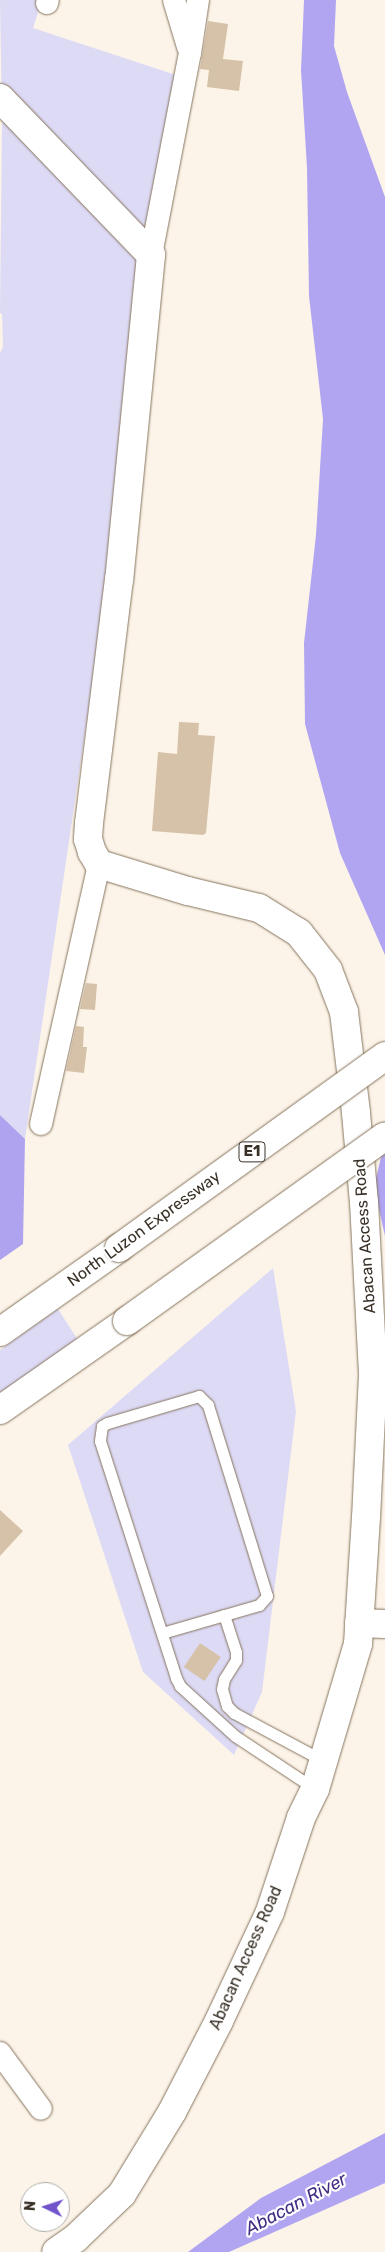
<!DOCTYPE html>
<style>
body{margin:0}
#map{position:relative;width:385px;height:2252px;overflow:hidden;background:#fcf4e9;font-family:Rubik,sans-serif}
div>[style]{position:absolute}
.green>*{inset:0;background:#dddaf6}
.forest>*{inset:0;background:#afa3ef}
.water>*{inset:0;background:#b1a5f1}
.building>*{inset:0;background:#d6c2a8;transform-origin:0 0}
.roads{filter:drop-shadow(0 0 1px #86745c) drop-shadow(0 0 1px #86745c)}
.service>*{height:11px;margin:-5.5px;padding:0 5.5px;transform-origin:5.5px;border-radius:5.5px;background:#fff}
.minor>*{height:22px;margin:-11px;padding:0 11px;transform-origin:11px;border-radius:11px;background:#fff}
.tertiary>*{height:28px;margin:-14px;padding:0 14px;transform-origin:14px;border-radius:14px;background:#fff}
.motorway>*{height:28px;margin:-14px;padding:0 14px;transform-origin:14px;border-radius:14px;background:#fff}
.bridges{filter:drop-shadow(0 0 1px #86745c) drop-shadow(0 0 1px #86745c)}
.motorway-bridge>*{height:28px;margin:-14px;padding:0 14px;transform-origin:14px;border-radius:14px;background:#fff}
span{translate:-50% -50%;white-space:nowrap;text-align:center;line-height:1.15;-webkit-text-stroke:4.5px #fff;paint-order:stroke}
.shield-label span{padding:1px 4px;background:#fff;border:1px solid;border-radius:4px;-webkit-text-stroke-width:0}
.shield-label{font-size:15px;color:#393127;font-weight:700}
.street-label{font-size:16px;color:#393127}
.water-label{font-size:18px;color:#442d83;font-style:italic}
.north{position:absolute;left:20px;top:2182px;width:50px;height:50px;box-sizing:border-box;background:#fff;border:1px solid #b0ada9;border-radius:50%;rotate:274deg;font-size:14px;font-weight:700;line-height:20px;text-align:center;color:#393127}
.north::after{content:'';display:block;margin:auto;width:18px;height:22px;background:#7153cc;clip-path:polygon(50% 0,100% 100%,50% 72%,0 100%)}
</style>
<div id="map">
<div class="green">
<div style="clip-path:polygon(0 0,42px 0,33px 28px,182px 77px,25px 1139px,0 1115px,0 353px,3px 347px,2px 314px,0 313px,2px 124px)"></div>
<div style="clip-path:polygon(273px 1268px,296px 1411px,262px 1692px,234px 1755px,143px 1672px,68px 1445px)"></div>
<div style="clip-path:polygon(58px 1309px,78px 1340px,0 1395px,0 1350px)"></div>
</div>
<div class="forest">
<div style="clip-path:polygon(0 1115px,25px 1139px,23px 1244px,0 1260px)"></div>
</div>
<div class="water">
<div style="clip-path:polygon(304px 0,336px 0,334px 46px,347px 92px,385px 197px,385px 955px,340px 853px,305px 724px,304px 643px,316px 535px,323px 419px,309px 296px,307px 168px,301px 70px)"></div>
<div style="clip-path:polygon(385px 1140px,385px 1236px,374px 1187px)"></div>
<div style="clip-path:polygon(385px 2133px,385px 2183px,229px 2252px,188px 2252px,261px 2198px)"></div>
</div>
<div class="building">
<div style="clip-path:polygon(208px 21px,228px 24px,223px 59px,243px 61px,239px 91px,207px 87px,209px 70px,200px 69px)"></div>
<div style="clip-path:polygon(179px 722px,199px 723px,198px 735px,215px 736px,206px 833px,203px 835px,152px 831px,158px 752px,177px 754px)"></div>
<div style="clip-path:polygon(86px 983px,97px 984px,95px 1010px,80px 1009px)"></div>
<div style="clip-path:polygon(76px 1026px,84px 1027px,83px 1047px,87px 1047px,84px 1073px,66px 1071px)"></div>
<div style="clip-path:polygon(0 1510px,23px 1531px,0 1556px)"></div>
<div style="left:200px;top:1643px;width:25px;height:29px;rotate:34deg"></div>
</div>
<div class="roads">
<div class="service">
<div style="left:224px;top:1615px;width:39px;rotate:72deg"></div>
<div style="left:236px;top:1652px;width:8px;rotate:90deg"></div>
<div style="left:236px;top:1660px;width:22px;rotate:122deg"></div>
<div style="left:224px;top:1679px;width:10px;rotate:101deg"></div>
<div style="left:222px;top:1689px;width:18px;rotate:74deg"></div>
<div style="left:227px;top:1706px;width:10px;rotate:45deg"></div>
<div style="left:234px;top:1713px;width:102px;rotate:28.1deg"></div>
<div style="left:162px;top:1633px;width:101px;rotate:-16.1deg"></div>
<div style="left:259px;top:1605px;width:12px;rotate:-48deg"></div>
<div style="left:267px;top:1596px;width:200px;rotate:-107.2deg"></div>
<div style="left:208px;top:1405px;width:13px;rotate:-135deg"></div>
<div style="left:199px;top:1396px;width:96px;rotate:163.6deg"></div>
<div style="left:107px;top:1423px;width:6px;rotate:149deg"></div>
<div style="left:102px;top:1426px;width:15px;rotate:98deg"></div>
<div style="left:100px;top:1441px;width:249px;rotate:72.2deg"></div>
<div style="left:176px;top:1678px;width:9px;rotate:63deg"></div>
<div style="left:180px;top:1686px;width:74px;rotate:42.3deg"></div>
<div style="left:235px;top:1736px;width:96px;rotate:33.5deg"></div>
</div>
<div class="minor">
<div style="left:174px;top:0;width:49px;rotate:73.4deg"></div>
<div style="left:47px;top:3px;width:3px;rotate:-72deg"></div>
<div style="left:151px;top:255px;width:206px;rotate:-79.1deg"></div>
<div style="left:190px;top:53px;width:54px;rotate:-81.4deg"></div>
<div style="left:41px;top:1124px;width:266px;rotate:-77.4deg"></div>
<div style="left:0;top:2053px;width:69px;rotate:53.8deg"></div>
</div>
<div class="tertiary">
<div style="left:0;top:98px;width:218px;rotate:46.1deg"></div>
<div style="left:151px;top:255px;width:326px;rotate:95.6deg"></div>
<div style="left:119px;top:579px;width:246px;rotate:97deg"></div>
<div style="left:89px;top:823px;width:16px;rotate:94deg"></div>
<div style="left:88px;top:839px;width:14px;rotate:73deg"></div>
<div style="left:92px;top:852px;width:14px;rotate:60deg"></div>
<div style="left:99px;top:864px;width:93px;rotate:16.9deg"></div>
<div style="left:188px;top:891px;width:73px;rotate:13.5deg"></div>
<div style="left:259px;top:908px;width:47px;rotate:32deg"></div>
<div style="left:299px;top:933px;width:47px;rotate:51.9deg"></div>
<div style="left:328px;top:970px;width:45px;rotate:69.1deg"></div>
<div style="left:344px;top:1012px;width:102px;rotate:83.2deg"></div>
<div style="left:356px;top:1113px;width:89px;rotate:84.9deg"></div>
<div style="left:364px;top:1202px;width:173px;rotate:87deg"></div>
<div style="left:373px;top:1375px;width:142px;rotate:92.8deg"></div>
<div style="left:366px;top:1517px;width:127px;rotate:93.6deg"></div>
<div style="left:358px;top:1644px;width:151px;rotate:106.5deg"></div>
<div style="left:315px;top:1789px;width:32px;rotate:116deg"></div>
<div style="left:301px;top:1818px;width:99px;rotate:108.3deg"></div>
<div style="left:270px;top:1912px;width:120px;rotate:115.1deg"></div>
<div style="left:219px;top:2021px;width:102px;rotate:117.3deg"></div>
<div style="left:172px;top:2112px;width:96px;rotate:121.4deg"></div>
<div style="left:122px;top:2194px;width:64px;rotate:136.3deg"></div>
<div style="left:76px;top:2238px;width:24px;rotate:145deg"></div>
<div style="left:359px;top:1623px;width:26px;rotate:2deg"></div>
</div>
<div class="motorway">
<div style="left:0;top:1332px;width:146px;rotate:-35.2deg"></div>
<div style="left:0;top:1410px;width:155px;rotate:-35deg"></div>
</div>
</div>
<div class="bridges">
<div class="motorway-bridge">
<div style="left:119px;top:1248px;width:328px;rotate:-35.8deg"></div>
<div style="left:127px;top:1321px;width:317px;rotate:-35.6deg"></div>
</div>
</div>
<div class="shield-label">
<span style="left:252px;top:1152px">E1</span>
</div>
<div class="street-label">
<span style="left:144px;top:1229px;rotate:-36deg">North Luzon Expressway</span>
<span style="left:365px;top:1236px;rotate:-94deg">Abacan Access Road</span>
<span style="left:246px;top:1958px;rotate:-66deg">Abacan Access Road</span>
</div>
<div class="water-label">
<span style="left:296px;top:2204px;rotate:-28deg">Abacan River</span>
</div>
<div class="north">N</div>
</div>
